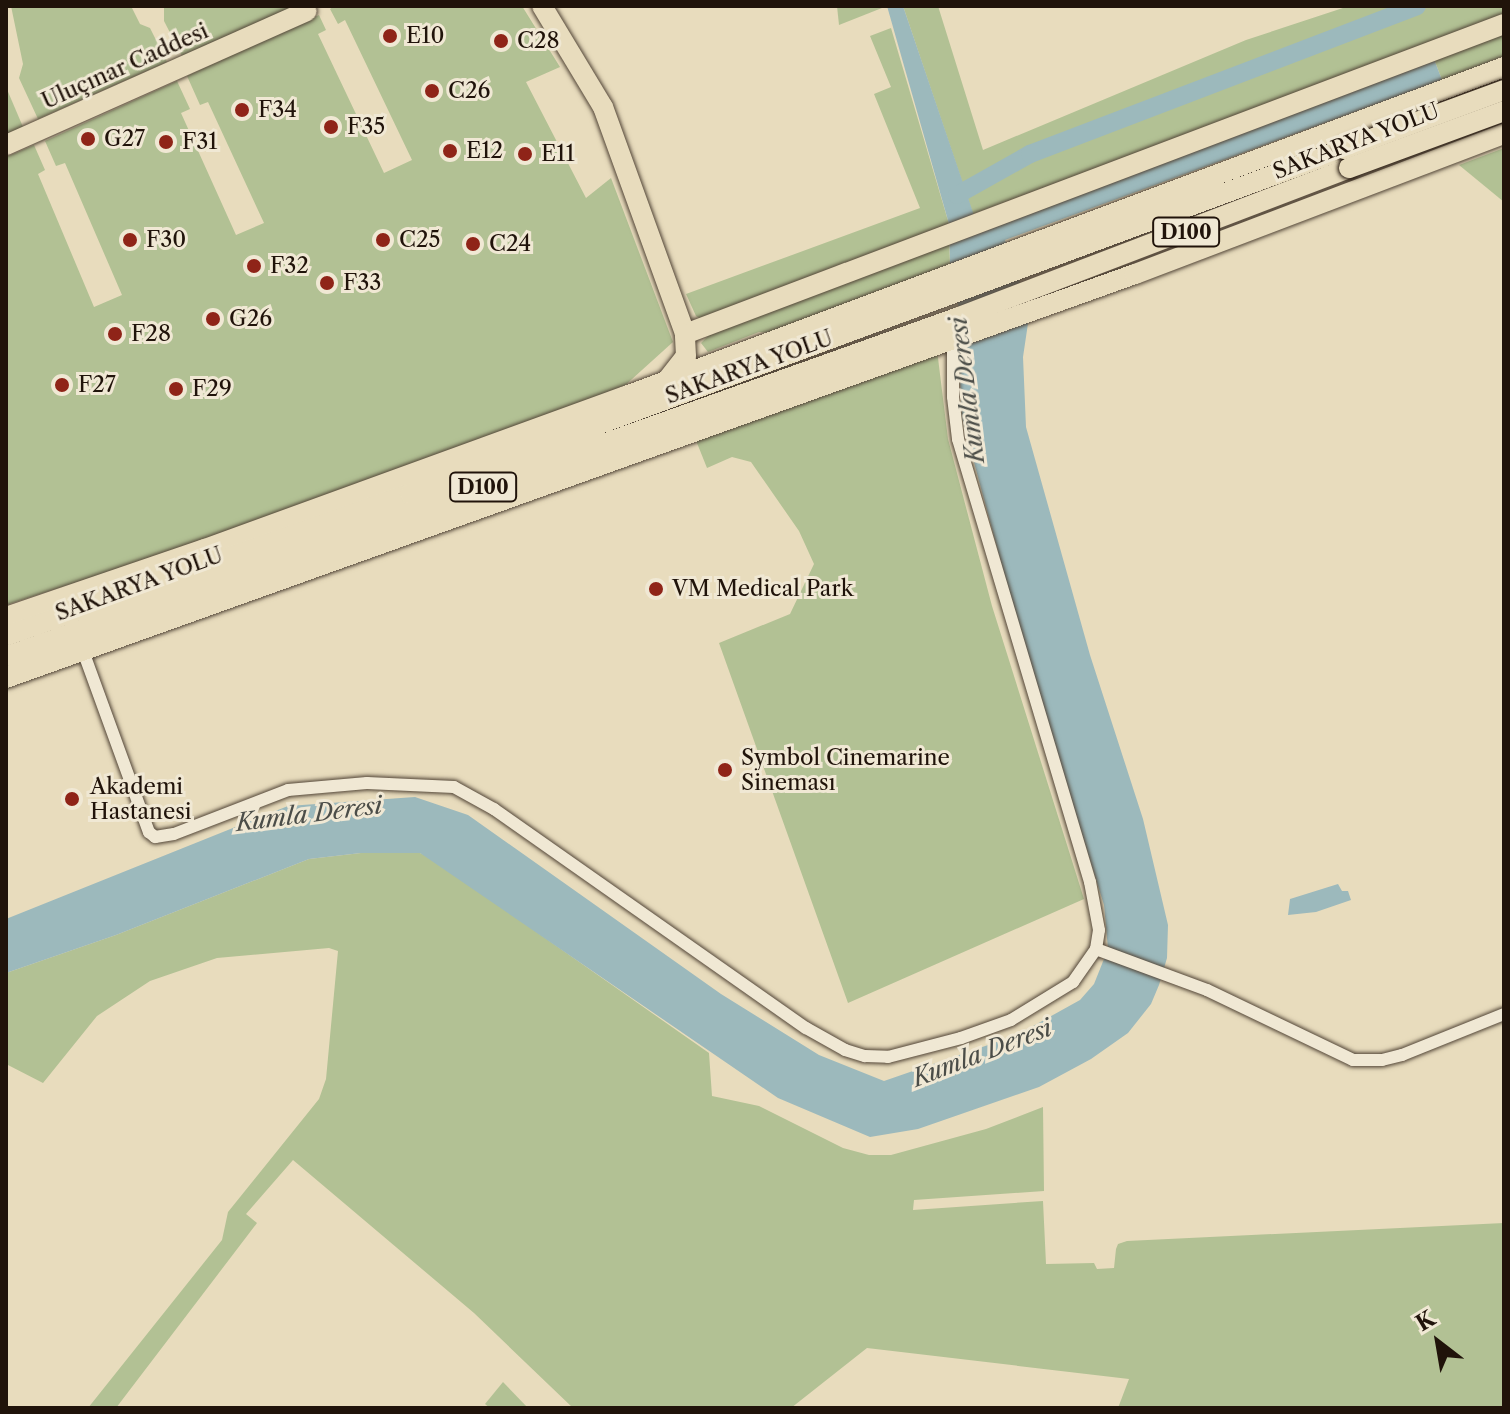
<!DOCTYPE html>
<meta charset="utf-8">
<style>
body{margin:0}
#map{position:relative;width:1510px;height:1414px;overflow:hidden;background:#e8dcbd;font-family:"Libre Caslon Text",serif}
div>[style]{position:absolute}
.green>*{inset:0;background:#b2c194}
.water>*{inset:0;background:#9cb9bc}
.river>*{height:18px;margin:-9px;padding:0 9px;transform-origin:9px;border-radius:9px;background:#9cb9bc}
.roads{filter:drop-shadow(0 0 2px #524537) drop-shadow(0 0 2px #524537)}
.minor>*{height:12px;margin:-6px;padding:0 6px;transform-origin:6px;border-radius:6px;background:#f0e8d4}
.primary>*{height:20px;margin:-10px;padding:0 10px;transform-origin:10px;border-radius:10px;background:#e8dcbd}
.trunk>*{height:20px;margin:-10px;padding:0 10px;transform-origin:10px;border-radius:10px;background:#e8dcbd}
.bridges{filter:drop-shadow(0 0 2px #20130a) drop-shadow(0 0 2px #20130a)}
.trunk-bridge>*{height:20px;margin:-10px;padding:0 10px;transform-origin:10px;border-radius:10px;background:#e8dcbd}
.dots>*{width:22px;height:22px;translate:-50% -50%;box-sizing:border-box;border:4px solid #f0e8d4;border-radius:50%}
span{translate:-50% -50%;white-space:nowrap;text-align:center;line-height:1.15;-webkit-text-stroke:6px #f0e8d4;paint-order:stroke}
.shield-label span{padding:2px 6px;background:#f0e8d4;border:2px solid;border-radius:6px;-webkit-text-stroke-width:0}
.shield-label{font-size:20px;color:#20130a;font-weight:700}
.poi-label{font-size:22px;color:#20130a}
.left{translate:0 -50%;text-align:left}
.street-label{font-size:22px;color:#20130a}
.water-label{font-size:24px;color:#4b4d48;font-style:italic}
.frame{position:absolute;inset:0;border:8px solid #20130a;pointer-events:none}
.north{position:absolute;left:1398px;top:1302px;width:80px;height:80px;-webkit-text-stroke:6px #f0e8d4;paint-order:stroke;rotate:329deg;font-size:22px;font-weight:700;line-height:32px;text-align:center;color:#20130a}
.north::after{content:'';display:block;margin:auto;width:28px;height:36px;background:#20130a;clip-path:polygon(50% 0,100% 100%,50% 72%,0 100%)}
</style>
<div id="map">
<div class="green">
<div style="clip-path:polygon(11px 6px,131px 6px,140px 24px,150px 28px,167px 62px,38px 119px,19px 78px,23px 64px)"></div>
<div style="clip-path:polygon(164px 6px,296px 6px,182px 56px,164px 21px)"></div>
<div style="clip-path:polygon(334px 6px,522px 6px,560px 67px,526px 82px,586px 198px,611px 178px,673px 342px,621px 389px,204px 541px,6px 605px,6px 157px,34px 145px,45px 170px,38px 174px,94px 307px,122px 295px,65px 163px,56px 166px,45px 141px,177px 81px,190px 109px,181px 113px,236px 235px,264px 223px,208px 102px,200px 105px,187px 76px,319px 15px,326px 30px,318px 34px,384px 173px,412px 160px,345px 20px,338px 24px,330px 9px)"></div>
<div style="clip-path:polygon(837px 6px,887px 6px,839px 25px)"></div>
<div style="clip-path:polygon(903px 6px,938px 6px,983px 150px,1246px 40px,1349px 6px,1504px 6px,1504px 16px,973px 214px)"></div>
<div style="clip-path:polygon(891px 28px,949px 224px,701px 319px,696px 316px,686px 294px,920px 208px,874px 94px,891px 87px,870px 36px)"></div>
<div style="clip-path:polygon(1500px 35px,1504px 37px,1504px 56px,1442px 80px,1434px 59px)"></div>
<div style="clip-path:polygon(6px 87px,23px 127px,6px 134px)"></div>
<div style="clip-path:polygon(1504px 148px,1504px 202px,1459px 165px)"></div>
<div style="clip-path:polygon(949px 238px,950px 264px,774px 333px,759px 332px,708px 352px,701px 343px,711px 333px)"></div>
<div style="clip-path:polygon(937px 350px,948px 439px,992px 606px,1084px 899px,848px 1003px,719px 643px,790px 614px,814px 564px,799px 531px,751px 462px,732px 457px,707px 468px,695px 438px)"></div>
<div style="clip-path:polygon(361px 853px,420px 853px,431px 858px,709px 1053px,712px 1096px,759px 1106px,843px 1148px,869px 1155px,891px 1155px,986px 1129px,1043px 1107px,1044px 1191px,914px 1200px,913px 1210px,1043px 1201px,1046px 1264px,1094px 1263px,1097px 1269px,1114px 1268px,1116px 1249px,1118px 1244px,1127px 1241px,1504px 1223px,1504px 1408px,1118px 1408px,1129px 1379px,867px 1348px,791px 1408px,573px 1408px,474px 1313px,293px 1160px,246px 1214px,257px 1223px,116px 1408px,88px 1408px,222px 1240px,228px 1212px,319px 1099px,326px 1079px,338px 951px,329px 948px,217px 958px,150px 981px,97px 1016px,43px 1083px,6px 1064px,6px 973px,116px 935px,309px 859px)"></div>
<div style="clip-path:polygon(503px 1382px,528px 1408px,490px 1408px,485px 1404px)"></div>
</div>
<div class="water">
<div style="clip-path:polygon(887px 6px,903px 6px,980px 233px,1434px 59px,1442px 80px,1005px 240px,1030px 310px,1023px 357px,1026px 427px,1090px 655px,1143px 819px,1168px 925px,1167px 958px,1159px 985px,1151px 1004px,1128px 1033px,1091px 1059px,1039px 1087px,918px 1129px,870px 1137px,778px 1098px,420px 853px,361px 853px,309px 859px,116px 935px,6px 973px,6px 919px,288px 806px,415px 797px,468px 815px,721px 994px,819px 1055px,884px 1081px,1017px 1035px,1080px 1000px,1094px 984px,1108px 949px,1104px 905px,1025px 651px,962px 418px,959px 364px,964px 334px,950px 264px,949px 224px)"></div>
<div style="clip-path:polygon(1338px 884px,1342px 891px,1348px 891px,1351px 900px,1316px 912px,1288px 915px,1290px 899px)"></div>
</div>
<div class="river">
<div style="left:957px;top:195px;width:84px;rotate:-29.3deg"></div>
<div style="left:1030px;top:154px;width:414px;rotate:-20.9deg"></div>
</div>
<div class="roads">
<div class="minor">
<div style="left:83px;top:651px;width:193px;rotate:70deg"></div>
<div style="left:149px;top:832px;width:8px;rotate:40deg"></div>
<div style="left:155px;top:837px;width:19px;rotate:-9deg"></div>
<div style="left:174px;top:834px;width:122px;rotate:-21.1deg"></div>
<div style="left:288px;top:790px;width:79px;rotate:-5.1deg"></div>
<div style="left:367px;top:783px;width:87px;rotate:2.6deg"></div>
<div style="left:454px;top:787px;width:46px;rotate:28.8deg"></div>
<div style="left:494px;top:809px;width:381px;rotate:35.1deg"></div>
<div style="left:806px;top:1028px;width:45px;rotate:29.4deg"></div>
<div style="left:845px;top:1050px;width:21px;rotate:17deg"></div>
<div style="left:865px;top:1056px;width:23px;rotate:2deg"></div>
<div style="left:888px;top:1057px;width:75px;rotate:-14.6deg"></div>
<div style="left:961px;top:1038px;width:53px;rotate:-19.8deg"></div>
<div style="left:1011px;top:1020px;width:73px;rotate:-31.5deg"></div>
<div style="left:1073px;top:982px;width:40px;rotate:-55.1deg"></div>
<div style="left:1096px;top:949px;width:19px;rotate:-81deg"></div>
<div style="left:1099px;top:930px;width:49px;rotate:-100.6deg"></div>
<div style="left:1090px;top:882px;width:462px;rotate:-106.6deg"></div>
<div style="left:958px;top:439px;width:42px;rotate:-96.8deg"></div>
<div style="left:953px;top:397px;width:59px;rotate:-90deg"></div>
<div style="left:1096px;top:949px;width:118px;rotate:20.3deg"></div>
<div style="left:1207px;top:990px;width:162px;rotate:25.6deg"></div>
<div style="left:1353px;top:1060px;width:29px"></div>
<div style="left:1382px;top:1060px;width:21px;rotate:-14deg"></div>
<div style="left:1402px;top:1055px;width:110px;rotate:-21.9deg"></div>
</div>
<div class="primary">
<div style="left:542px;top:6px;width:118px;rotate:58.9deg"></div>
<div style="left:603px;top:107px;width:241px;rotate:70.1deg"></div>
<div style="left:6px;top:145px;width:329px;rotate:-24deg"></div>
</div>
<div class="trunk">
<div style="left:685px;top:334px;width:876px;rotate:-20.73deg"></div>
<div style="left:668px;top:379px;width:29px;rotate:-52deg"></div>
<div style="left:686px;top:356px;width:22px;rotate:-93deg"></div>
<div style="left:6px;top:617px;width:210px;rotate:-18.9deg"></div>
<div style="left:205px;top:549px;width:448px;rotate:-20deg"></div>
<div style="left:626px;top:396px;width:938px;rotate:-20.54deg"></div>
<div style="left:6px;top:636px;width:428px;rotate:-19.4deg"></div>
<div style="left:410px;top:494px;width:996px;rotate:-20.27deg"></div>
<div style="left:6px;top:657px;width:1012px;rotate:-19.63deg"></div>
<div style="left:959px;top:317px;width:417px;rotate:-20.9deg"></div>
<div style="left:6px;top:678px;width:1199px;rotate:-19.69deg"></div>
<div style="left:1135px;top:274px;width:395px;rotate:-20.8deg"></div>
</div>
</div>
<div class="bridges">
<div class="trunk-bridge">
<div style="left:1344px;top:149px;width:171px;rotate:-20.2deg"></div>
<div style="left:1349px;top:168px;width:165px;rotate:-20.2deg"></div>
</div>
</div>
<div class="dots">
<div style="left:390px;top:36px;background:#8f2418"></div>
<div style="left:501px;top:41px;background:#8f2418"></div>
<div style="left:432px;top:91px;background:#8f2418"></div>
<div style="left:242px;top:110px;background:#8f2418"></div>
<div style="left:331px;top:127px;background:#8f2418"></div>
<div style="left:88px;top:139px;background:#8f2418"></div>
<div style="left:166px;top:142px;background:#8f2418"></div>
<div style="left:450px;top:151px;background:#8f2418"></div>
<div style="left:525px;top:154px;background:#8f2418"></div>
<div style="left:130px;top:240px;background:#8f2418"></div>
<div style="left:383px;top:240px;background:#8f2418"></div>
<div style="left:473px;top:244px;background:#8f2418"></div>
<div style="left:254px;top:266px;background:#8f2418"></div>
<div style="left:327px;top:283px;background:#8f2418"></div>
<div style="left:213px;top:319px;background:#8f2418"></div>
<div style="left:115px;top:334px;background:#8f2418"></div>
<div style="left:62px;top:385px;background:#8f2418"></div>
<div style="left:176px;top:389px;background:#8f2418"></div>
<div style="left:656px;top:589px;background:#8f2418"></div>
<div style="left:725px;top:770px;background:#8f2418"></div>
<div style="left:72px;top:799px;background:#8f2418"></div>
</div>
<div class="shield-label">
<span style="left:1186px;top:232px">D100</span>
<span style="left:483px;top:487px">D100</span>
</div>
<div class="poi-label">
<span class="left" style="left:406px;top:36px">E10</span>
<span class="left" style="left:517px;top:41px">C28</span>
<span class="left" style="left:448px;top:91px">C26</span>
<span class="left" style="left:258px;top:110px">F34</span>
<span class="left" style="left:347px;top:127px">F35</span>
<span class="left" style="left:104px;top:139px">G27</span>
<span class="left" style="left:182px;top:142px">F31</span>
<span class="left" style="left:466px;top:151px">E12</span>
<span class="left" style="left:541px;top:154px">E11</span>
<span class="left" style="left:146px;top:240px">F30</span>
<span class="left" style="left:399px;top:240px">C25</span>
<span class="left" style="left:489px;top:244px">C24</span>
<span class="left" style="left:270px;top:266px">F32</span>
<span class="left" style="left:343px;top:283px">F33</span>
<span class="left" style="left:229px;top:319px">G26</span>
<span class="left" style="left:131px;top:334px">F28</span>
<span class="left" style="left:78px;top:385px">F27</span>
<span class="left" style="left:192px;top:389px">F29</span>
<span class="left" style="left:672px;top:589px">VM Medical Park</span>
<span class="left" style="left:741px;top:770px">Symbol Cinemarine<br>Sineması</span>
<span class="left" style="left:90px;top:799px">Akademi<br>Hastanesi</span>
</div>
<div class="street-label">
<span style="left:125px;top:66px;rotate:-24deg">Uluçınar Caddesi</span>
<span style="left:1356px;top:141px;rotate:-21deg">SAKARYA YOLU</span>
<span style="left:749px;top:367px;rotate:-20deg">SAKARYA YOLU</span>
<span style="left:139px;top:584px;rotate:-20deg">SAKARYA YOLU</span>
</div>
<div class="water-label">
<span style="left:967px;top:390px;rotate:-97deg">Kumla Deresi</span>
<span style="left:309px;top:814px;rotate:-7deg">Kumla Deresi</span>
<span style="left:982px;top:1053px;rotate:-21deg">Kumla Deresi</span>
</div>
<div class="frame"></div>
<div class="north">K</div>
</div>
